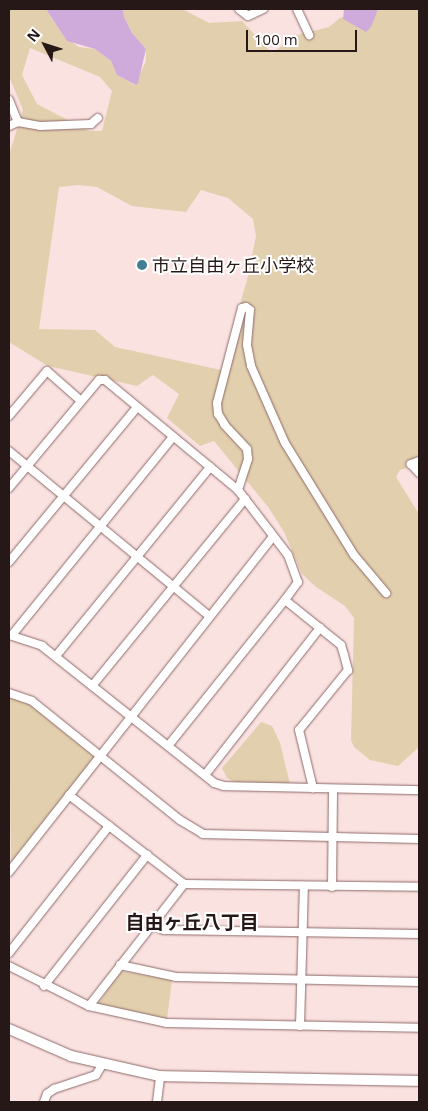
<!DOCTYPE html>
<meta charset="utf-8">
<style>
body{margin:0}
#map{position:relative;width:428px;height:1111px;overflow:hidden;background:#fae2e1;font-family:"Open Sans","Noto Sans JP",sans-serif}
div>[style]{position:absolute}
.green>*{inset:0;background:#e2cfad}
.water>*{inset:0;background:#cfabdb}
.roads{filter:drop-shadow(0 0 1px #8d6a69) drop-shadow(0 0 1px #8d6a69)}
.minor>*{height:8px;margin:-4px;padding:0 4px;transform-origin:4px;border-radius:4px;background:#fff}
.tertiary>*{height:10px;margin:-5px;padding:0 5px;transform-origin:5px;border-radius:5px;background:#fff}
.dots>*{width:14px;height:14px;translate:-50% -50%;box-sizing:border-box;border:2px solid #fff;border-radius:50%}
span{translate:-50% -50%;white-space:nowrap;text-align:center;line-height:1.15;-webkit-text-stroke:4px #fff;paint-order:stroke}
.poi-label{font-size:18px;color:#251817}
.left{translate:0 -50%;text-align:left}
.neighbourhood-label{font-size:19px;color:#251817;font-weight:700}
.frame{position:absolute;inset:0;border:10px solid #251817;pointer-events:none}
.north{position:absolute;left:20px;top:20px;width:50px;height:50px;-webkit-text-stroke:4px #fff;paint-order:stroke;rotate:310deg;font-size:14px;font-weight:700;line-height:20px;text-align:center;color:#251817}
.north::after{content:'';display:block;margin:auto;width:18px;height:22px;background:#251817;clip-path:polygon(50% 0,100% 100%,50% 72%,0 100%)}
.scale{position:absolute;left:246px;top:30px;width:111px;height:22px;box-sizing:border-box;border:2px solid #251817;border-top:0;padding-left:6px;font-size:15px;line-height:18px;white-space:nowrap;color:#251817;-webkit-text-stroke:4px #fff;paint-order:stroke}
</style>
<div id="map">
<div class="green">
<div style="clip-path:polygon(evenodd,9px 9px,46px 9px,65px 38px,79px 47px,95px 49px,111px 61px,117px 75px,135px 85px,146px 61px,146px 49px,132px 33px,124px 17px,123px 9px,182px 9px,209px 23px,242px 21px,272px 53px,297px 35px,329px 27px,340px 18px,363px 9px,419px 9px,419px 464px,400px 470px,396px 477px,419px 514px,419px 747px,398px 766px,370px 760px,354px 747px,351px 740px,354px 618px,345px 606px,316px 587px,302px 574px,284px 532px,269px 508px,214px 441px,200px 446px,167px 418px,179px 394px,153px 375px,137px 386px,48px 366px,9px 342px,9px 155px,23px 110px,9px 76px,9px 9px,30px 48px,100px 77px,112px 91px,102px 131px,89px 131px,37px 104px,22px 75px,30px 48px,9px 9px,79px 185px,97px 187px,132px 206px,186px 212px,201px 190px,228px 198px,253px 219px,256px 236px,247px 280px,221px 370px,115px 347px,95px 330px,39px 329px,59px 187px,79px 185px)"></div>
<div style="clip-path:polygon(9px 696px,29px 704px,94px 757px,11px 862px)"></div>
<div style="clip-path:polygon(261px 722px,272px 726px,280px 743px,290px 784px,239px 784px,227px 778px,222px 768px)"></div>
<div style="clip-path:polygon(121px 971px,172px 980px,167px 1019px,97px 1005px)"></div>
</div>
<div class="water">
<div style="clip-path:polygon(46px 9px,123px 9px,124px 17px,132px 33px,146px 49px,138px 83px,136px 85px,117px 75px,111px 61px,95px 49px,67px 41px)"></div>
<div style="clip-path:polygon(344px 9px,378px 9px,371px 27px,366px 32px,343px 19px)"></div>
</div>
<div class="roads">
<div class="minor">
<div style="left:239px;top:9px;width:11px;rotate:38deg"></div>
<div style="left:248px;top:16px;width:17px;rotate:-25deg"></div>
<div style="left:297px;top:9px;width:29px;rotate:65deg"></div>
<div style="left:9px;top:100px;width:24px;rotate:68deg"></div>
<div style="left:9px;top:126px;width:10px;rotate:-24deg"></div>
<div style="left:18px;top:122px;width:22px;rotate:10deg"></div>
<div style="left:40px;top:126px;width:51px;rotate:-2.2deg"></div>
<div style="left:91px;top:124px;width:9px;rotate:-41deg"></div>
<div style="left:9px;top:416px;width:59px;rotate:-49.8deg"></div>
<div style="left:47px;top:371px;width:45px;rotate:41.4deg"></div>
<div style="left:9px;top:451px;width:259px;rotate:39.5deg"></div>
<div style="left:419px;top:461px;width:9px;rotate:159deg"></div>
<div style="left:411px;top:464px;width:12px;rotate:48deg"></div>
<div style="left:9px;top:488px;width:141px;rotate:-50.2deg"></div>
<div style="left:99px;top:380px;width:6px"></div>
<div style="left:105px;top:380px;width:173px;rotate:39.6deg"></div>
<div style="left:238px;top:490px;width:82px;rotate:52.4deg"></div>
<div style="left:288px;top:555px;width:29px;rotate:70deg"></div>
<div style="left:298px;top:582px;width:22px;rotate:126deg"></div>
<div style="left:285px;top:600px;width:72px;rotate:38.8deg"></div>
<div style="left:341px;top:645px;width:10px;rotate:73deg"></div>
<div style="left:344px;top:655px;width:16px;rotate:75deg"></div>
<div style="left:348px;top:670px;width:77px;rotate:129.2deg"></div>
<div style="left:299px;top:730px;width:60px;rotate:76.4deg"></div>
<div style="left:238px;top:490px;width:33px;rotate:-72deg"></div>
<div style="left:248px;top:459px;width:10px;rotate:-96deg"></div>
<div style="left:247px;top:449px;width:33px;rotate:-133deg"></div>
<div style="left:225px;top:425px;width:13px;rotate:-122deg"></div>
<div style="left:218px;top:414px;width:11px;rotate:-95deg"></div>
<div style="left:217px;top:403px;width:98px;rotate:-75.3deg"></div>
<div style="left:242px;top:308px;width:4px;rotate:-14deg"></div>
<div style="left:246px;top:307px;width:5px;rotate:37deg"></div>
<div style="left:250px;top:310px;width:35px;rotate:95deg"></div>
<div style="left:247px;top:345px;width:21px;rotate:79deg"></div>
<div style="left:251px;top:366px;width:84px;rotate:66.2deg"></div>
<div style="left:285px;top:443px;width:132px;rotate:58.4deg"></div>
<div style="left:354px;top:555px;width:50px;rotate:49.9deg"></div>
<div style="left:9px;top:562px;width:201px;rotate:-50.4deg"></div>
<div style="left:9px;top:635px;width:35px;rotate:18deg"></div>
<div style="left:42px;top:646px;width:220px;rotate:38.5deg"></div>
<div style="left:214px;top:783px;width:10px;rotate:17deg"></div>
<div style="left:224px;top:786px;width:195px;rotate:1.2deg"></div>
<div style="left:12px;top:635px;width:255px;rotate:-50.9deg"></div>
<div style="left:56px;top:656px;width:244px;rotate:-50.8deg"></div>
<div style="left:92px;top:686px;width:242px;rotate:-50.7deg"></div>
<div style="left:9px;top:693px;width:24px;rotate:19deg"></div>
<div style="left:32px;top:701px;width:190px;rotate:38.8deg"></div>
<div style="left:180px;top:820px;width:27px;rotate:31deg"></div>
<div style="left:203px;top:834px;width:216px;rotate:1.3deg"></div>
<div style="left:168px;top:746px;width:187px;rotate:-51.3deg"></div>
<div style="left:205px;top:775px;width:187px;rotate:-52deg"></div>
<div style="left:69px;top:795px;width:145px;rotate:37.7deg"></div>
<div style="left:184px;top:884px;width:235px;rotate:0.7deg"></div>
<div style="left:9px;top:872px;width:427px;rotate:-51.8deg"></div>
<div style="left:332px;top:887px;width:98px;rotate:-89.4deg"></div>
<div style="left:152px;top:925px;width:13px;rotate:23deg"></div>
<div style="left:164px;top:930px;width:255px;rotate:0.9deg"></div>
<div style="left:9px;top:953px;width:162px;rotate:-51.8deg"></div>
<div style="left:120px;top:965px;width:57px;rotate:12.1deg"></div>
<div style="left:176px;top:977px;width:243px;rotate:1.2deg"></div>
<div style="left:9px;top:966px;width:89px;rotate:26.6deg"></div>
<div style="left:89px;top:1006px;width:80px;rotate:12.3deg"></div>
<div style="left:167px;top:1023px;width:252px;rotate:1.1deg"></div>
<div style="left:44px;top:986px;width:167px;rotate:-51.8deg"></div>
<div style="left:89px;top:1006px;width:155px;rotate:-52.1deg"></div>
<div style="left:300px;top:1026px;width:140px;rotate:-88.4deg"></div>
<div style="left:44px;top:1102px;width:9px;rotate:-69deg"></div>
<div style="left:47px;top:1094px;width:9px;rotate:-36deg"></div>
<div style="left:54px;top:1089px;width:44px;rotate:-18.4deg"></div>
<div style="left:96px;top:1075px;width:12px;rotate:-59deg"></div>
<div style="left:157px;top:1102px;width:26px;rotate:-83deg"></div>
</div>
<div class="tertiary">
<div style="left:9px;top:1029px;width:68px;rotate:23.5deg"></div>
<div style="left:71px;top:1056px;width:91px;rotate:12.7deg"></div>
<div style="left:160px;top:1076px;width:259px;rotate:1.1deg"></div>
</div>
</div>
<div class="dots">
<div style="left:142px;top:265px;background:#417e94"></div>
</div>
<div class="poi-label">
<span class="left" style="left:152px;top:265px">市立自由ヶ丘小学校</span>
</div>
<div class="neighbourhood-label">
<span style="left:192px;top:923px">自由ヶ丘八丁目</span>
</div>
<div class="frame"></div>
<div class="north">N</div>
<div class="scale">100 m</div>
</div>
